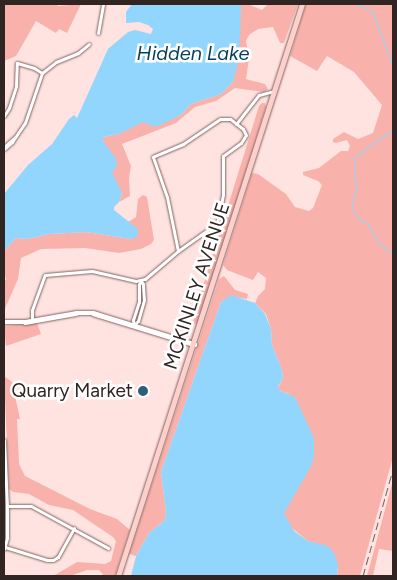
<!DOCTYPE html>
<style>
body{margin:0}
#map{position:relative;width:397px;height:580px;overflow:hidden;background:#ffe3e0;font-family:Figtree,sans-serif}
div>[style]{position:absolute}
.green>*{inset:0;background:#f8b2ab}
.water>*{inset:0;background:#93d6fd}
.stream>*{height:1px;margin:-0.5px;padding:0 0.5px;transform-origin:0.5px;border-radius:0.5px;background:#93d6fd}
.roads{filter:drop-shadow(0 0 1px #816360) drop-shadow(0 0 1px #816360)}
.street>*{height:3px;margin:-1.5px;padding:0 1.5px;transform-origin:1.5px;border-radius:1.5px;background:#fff}
.secondary>*{height:4.5px;margin:-2.25px;padding:0 2.25px;transform-origin:2.25px;border-radius:2.25px;background:#fff}
.primary>*{height:5px;margin:-2.5px;padding:0 2.5px;transform-origin:2.5px;border-radius:2.5px;background:#fed0cb}
.rail>*{height:1px;margin-top:-0.5px;transform-origin:0;background:repeating-linear-gradient(90deg,#72615f 0 8px,transparent 0 12px)}
.dots>*{width:14px;height:14px;translate:-50% -50%;box-sizing:border-box;border:2px solid #fff;border-radius:50%}
span{translate:-50% -50%;white-space:nowrap;text-align:center;line-height:1.15;-webkit-text-stroke:5px #fff;paint-order:stroke}
.street-label{font-size:19px;color:#312523}
.poi-label{font-size:19px;color:#312523}
.right{translate:-100% -50%;text-align:right}
.water-label{font-size:20px;color:#043e58;font-style:italic}
.frame{position:absolute;inset:0;border:5px solid #312523;pointer-events:none}
</style>
<div id="map">
<div class="green">
<div style="clip-path:polygon(4px 4px,56px 4px,58px 6px,81px 4px,67px 33px,59px 29px,56px 33px,36px 21px,16px 56px,4px 61px)"></div>
<div style="clip-path:polygon(241px 4px,248px 4px,262px 10px,268px 4px,298px 4px,284px 43px,280px 43px,273px 27px,258px 29px,249px 35px,246px 41px,249px 59px,246px 79px,265px 84px,268px 89px,264px 92px,235px 88px,216px 101px,195px 107px,176px 123px,122px 144px,131px 166px,129px 178px,130px 196px,119px 202px,122px 193px,114px 180px,103px 140px,103px 137px,119px 134px,143px 121px,181px 115px,191px 104px,221px 94px,233px 82px)"></div>
<div style="clip-path:polygon(306px 4px,393px 4px,393px 457px,360px 576px,337px 576px,338px 565px,328px 547px,308px 541px,288px 525px,283px 513px,314px 458px,289px 394px,279px 390px,278px 387px,283px 379px,282px 370px,272px 345px,271px 329px,266px 314px,255px 303px,258px 296px,265px 289px,266px 278px,258px 272px,253px 280px,227px 270px,223px 265px,252px 173px,258px 174px,286px 194px,295px 207px,309px 211px,313px 208px,322px 185px,318px 181px,303px 175px,303px 172px,319px 168px,341px 151px,348px 151px,350px 146px,347px 140px,336px 143px,333px 142px,333px 139px,344px 132px,358px 139px,373px 133px,382px 105px,354px 72px,327px 56px,317px 71px,290px 56px)"></div>
<div style="clip-path:polygon(262px 103px,265px 103px,266px 107px,198px 323px,194px 324px,193px 322px,200px 296px,259px 106px)"></div>
<div style="clip-path:polygon(143px 195px,147px 197px,154px 240px,151px 244px,141px 249px,119px 253px,85px 248px,41px 249px,21px 258px,18px 279px,4px 311px,4px 283px,6px 279px,4px 272px,4px 251px,16px 238px,27px 239px,49px 234px,86px 232px,131px 239px,138px 229px,128px 222px,136px 217px,138px 199px)"></div>
<div style="clip-path:polygon(224px 276px,235px 290px,248px 294px,247px 299px,230px 296px,221px 302px,161px 472px,166px 511px,165px 520px,149px 533px,136px 556px,129px 554px,219px 279px)"></div>
<div style="clip-path:polygon(37px 323px,41px 334px,6px 346px,4px 326px)"></div>
<div style="clip-path:polygon(4px 376px,12px 382px,20px 419px,17px 419px,19px 464px,25px 476px,90px 509px,117px 519px,130px 530px,115px 576px,104px 576px,99px 570px,87px 570px,70px 576px,53px 576px,77px 562px,105px 564px,111px 561px,116px 541px,113px 537px,73px 510px,49px 505px,29px 494px,13px 492px,9px 489px)"></div>
<div style="clip-path:polygon(393px 480px,393px 551px,379px 549px,373px 576px,367px 576px)"></div>
</div>
<div class="water">
<div style="clip-path:polygon(132px 4px,241px 4px,239px 59px,233px 82px,221px 94px,191px 104px,181px 115px,156px 127px,143px 122px,119px 134px,103px 137px,103px 141px,117px 160px,116px 168px,112px 172px,122px 193px,119px 202px,114px 207px,114px 210px,138px 229px,137px 237px,131px 239px,86px 232px,49px 234px,27px 239px,16px 238px,4px 251px,4px 194px,28px 165px,52px 144px,69px 119px,74px 115px,77px 118px,108px 49px,128px 32px,135px 30px,151px 34px,153px 29px,148px 25px,139px 22px,126px 23px,126px 12px)"></div>
<div style="clip-path:polygon(231px 295px,255px 303px,265px 314px,271px 329px,272px 345px,282px 370px,283px 379px,278px 386px,279px 390px,295px 397px,314px 438px,314px 458px,309px 470px,284px 513px,294px 531px,308px 541px,328px 546px,334px 553px,338px 565px,337px 576px,131px 576px,136px 556px,149px 533px,165px 520px,166px 511px,161px 472px,221px 302px)"></div>
</div>
<div class="stream">
<div style="left:356px;top:4px;width:17px;rotate:24deg"></div>
<div style="left:372px;top:11px;width:60px;rotate:69.4deg"></div>
<div style="left:393px;top:129px;width:47px;rotate:143.6deg"></div>
<div style="left:355px;top:157px;width:19px;rotate:93deg"></div>
<div style="left:354px;top:176px;width:10px;rotate:73deg"></div>
<div style="left:357px;top:186px;width:17px;rotate:107deg"></div>
<div style="left:352px;top:202px;width:12px;rotate:76deg"></div>
<div style="left:355px;top:214px;width:9px;rotate:49deg"></div>
<div style="left:361px;top:221px;width:8px;rotate:23deg"></div>
<div style="left:368px;top:224px;width:21px;rotate:61deg"></div>
<div style="left:378px;top:242px;width:19px;rotate:39deg"></div>
</div>
<div class="roads">
<div class="street">
<div style="left:98px;top:33px;width:29px;rotate:-80deg"></div>
<div style="left:4px;top:116px;width:9px;rotate:-58deg"></div>
<div style="left:9px;top:108px;width:23px;rotate:-72deg"></div>
<div style="left:16px;top:86px;width:23px;rotate:-88deg"></div>
<div style="left:17px;top:63px;width:18px;rotate:16deg"></div>
<div style="left:34px;top:68px;width:9px;rotate:32deg"></div>
<div style="left:236px;top:124px;width:37px;rotate:-52deg"></div>
<div style="left:259px;top:95px;width:16px;rotate:-15deg"></div>
<div style="left:5px;top:146px;width:13px;rotate:-42deg"></div>
<div style="left:4px;top:149px;width:11px;rotate:-41deg"></div>
<div style="left:12px;top:142px;width:23px;rotate:-56deg"></div>
<div style="left:25px;top:123px;width:53px;rotate:-71.2deg"></div>
<div style="left:42px;top:73px;width:18px;rotate:-38deg"></div>
<div style="left:56px;top:62px;width:24px;rotate:-22deg"></div>
<div style="left:78px;top:53px;width:14px;rotate:-39deg"></div>
<div style="left:32px;top:321px;width:11px;rotate:-90deg"></div>
<div style="left:32px;top:310px;width:37px;rotate:-70deg"></div>
<div style="left:45px;top:275px;width:47px;rotate:-4.9deg"></div>
<div style="left:92px;top:271px;width:45px;rotate:12.8deg"></div>
<div style="left:136px;top:281px;width:9px;rotate:-13deg"></div>
<div style="left:145px;top:279px;width:43px;rotate:-40.3deg"></div>
<div style="left:178px;top:251px;width:47px;rotate:-35.4deg"></div>
<div style="left:216px;top:224px;width:8px;rotate:-67deg"></div>
<div style="left:219px;top:217px;width:22px;rotate:-80deg"></div>
<div style="left:223px;top:195px;width:39px;rotate:-90deg"></div>
<div style="left:223px;top:156px;width:22px;rotate:-36deg"></div>
<div style="left:241px;top:143px;width:9px;rotate:-58deg"></div>
<div style="left:246px;top:135px;width:7px;rotate:-117deg"></div>
<div style="left:243px;top:129px;width:16px;rotate:-142deg"></div>
<div style="left:230px;top:119px;width:10px;rotate:180deg"></div>
<div style="left:220px;top:119px;width:45px;rotate:146deg"></div>
<div style="left:183px;top:144px;width:33px;rotate:157deg"></div>
<div style="left:153px;top:157px;width:42px;rotate:70.7deg"></div>
<div style="left:167px;top:197px;width:55px;rotate:78.5deg"></div>
<div style="left:134px;top:325px;width:6px;rotate:-45deg"></div>
<div style="left:138px;top:321px;width:22px;rotate:-74deg"></div>
<div style="left:144px;top:300px;width:16px;rotate:-94deg"></div>
<div style="left:143px;top:284px;width:5px;rotate:-127deg"></div>
<div style="left:134px;top:325px;width:5px;rotate:-101deg"></div>
<div style="left:133px;top:320px;width:19px;rotate:-72deg"></div>
<div style="left:139px;top:302px;width:18px;rotate:-90deg"></div>
<div style="left:139px;top:284px;width:3px;rotate:-45deg"></div>
<div style="left:4px;top:440px;width:66px;rotate:87.4deg"></div>
<div style="left:7px;top:506px;width:32px;rotate:90deg"></div>
<div style="left:7px;top:538px;width:11px;rotate:105deg"></div>
<div style="left:7px;top:506px;width:24px"></div>
<div style="left:31px;top:506px;width:88px;rotate:28.6deg"></div>
<div style="left:5px;top:547px;width:44px;rotate:17.2deg"></div>
<div style="left:47px;top:560px;width:6px"></div>
<div style="left:53px;top:560px;width:6px;rotate:-31deg"></div>
<div style="left:58px;top:557px;width:33px;rotate:-61deg"></div>
</div>
<div class="secondary">
<div style="left:4px;top:322px;width:21px"></div>
<div style="left:25px;top:322px;width:52px;rotate:-10deg"></div>
<div style="left:76px;top:313px;width:17px"></div>
<div style="left:93px;top:313px;width:106px;rotate:17.1deg"></div>
</div>
<div class="primary">
<div style="left:118px;top:576px;width:601px;rotate:-72.17deg"></div>
</div>
</div>
<div class="rail">
<div style="left:363px;top:576px;width:111px;rotate:-74.3deg"></div>
</div>
<div class="dots">
<div style="left:143px;top:391px;background:#2b5f7b"></div>
</div>
<div class="street-label">
<span style="left:197px;top:286px;rotate:-72deg">MCKINLEY AVENUE</span>
</div>
<div class="poi-label">
<span class="right" style="left:133px;top:391px">Quarry Market</span>
</div>
<div class="water-label">
<span style="left:193px;top:53px">Hidden Lake</span>
</div>
<div class="frame"></div>
</div>
